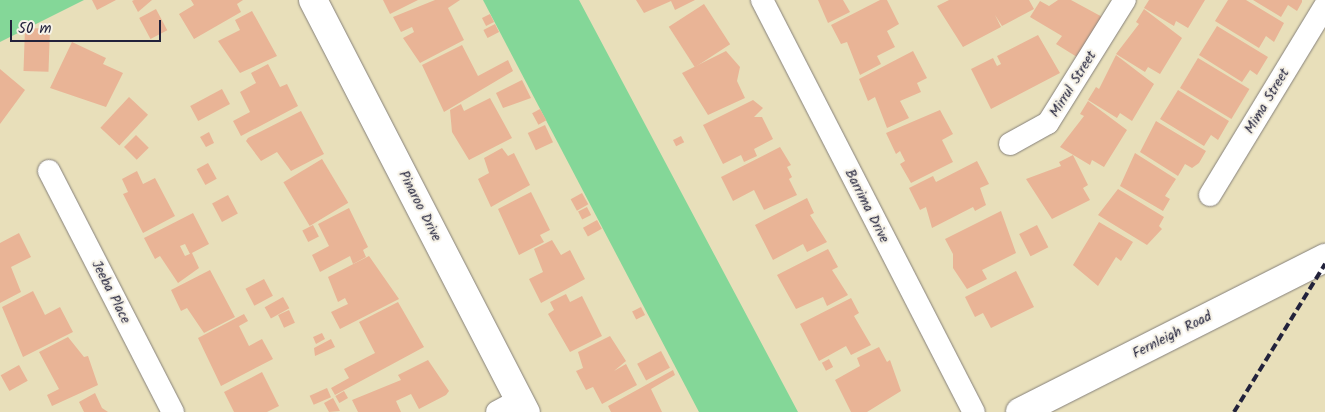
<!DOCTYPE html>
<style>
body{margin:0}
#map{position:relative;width:1325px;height:412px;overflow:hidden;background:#e8dfba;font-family:Kalam,sans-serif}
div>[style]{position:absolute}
.green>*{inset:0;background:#84d798}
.building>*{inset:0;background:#e9b496;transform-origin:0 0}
.roads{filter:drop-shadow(0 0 1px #85807a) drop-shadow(0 0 1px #85807a)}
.street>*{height:22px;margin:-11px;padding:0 11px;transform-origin:11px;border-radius:11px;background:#fff}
.secondary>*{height:28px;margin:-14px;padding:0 14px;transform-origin:14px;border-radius:14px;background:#fff}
.rail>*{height:4px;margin-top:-2px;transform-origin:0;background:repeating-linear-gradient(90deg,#22223b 0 8px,transparent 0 12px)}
span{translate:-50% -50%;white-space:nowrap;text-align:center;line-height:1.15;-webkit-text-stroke:4.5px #f7f3e8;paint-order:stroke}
.street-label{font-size:14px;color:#22223b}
.scale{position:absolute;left:10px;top:20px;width:151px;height:22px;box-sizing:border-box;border:2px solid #22223b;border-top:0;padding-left:6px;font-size:15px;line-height:18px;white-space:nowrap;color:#22223b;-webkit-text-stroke:4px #f7f3e8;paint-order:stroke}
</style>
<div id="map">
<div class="green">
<div style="clip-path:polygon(0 0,84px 0,0 42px)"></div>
<div style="clip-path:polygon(483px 0,579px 0,798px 412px,699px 412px)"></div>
</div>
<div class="building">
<div style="clip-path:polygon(92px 0,116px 0,97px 10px)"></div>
<div style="clip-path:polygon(152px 0,138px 12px,132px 1px,134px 0)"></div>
<div style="clip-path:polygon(191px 0,243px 0,237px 4px,241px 12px,194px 39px,179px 14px,194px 5px)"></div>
<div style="clip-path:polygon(383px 0,418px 0,390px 14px)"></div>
<div style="clip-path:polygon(435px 0,460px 0,448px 8px,464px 40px,420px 63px,403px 38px,414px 32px,412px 27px,401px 32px,393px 17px)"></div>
<div style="clip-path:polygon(636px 0,695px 0,675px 10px,671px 1px,644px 13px)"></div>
<div style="clip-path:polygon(818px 0,843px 0,850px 12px,828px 23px)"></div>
<div style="clip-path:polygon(880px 0,887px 0,899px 24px,887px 31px,895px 47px,877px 56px,881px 64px,860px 75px,847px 42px,841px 44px,831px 25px)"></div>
<div style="clip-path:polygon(949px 0,1029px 0,1034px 9px,1002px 26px,995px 15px,1001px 27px,963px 47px,937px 6px)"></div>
<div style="clip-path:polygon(1058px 0,1071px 0,1106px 19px,1077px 57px,1056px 44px,1062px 36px,1030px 17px,1040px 1px,1049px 6px)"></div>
<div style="clip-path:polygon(1149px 0,1205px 0,1188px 28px,1176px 21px,1174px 26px,1144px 8px)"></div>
<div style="clip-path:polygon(1228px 0,1246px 0,1284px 23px,1274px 42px,1266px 36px,1259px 48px,1215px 21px)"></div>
<div style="clip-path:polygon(1253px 0,1302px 0,1302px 2px,1297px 11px,1288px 5px,1281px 17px)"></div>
<div style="left:704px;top:4px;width:48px;height:42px;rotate:57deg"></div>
<div style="left:156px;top:9px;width:24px;height:19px;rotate:62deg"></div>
<div style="clip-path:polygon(1144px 9px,1182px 38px,1160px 74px,1148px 67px,1145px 72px,1116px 54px,1139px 24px,1136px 22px)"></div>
<div style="clip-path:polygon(252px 11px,277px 56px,240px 73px,218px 41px,240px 30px,235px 20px)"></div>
<div style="left:490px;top:14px;width:9px;height:9px;rotate:63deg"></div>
<div style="left:495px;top:24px;width:9px;height:13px;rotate:63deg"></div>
<div style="clip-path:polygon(1217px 26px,1268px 57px,1257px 75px,1250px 70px,1242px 82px,1199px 55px)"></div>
<div style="left:25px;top:28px;width:25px;height:43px;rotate:2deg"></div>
<div style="clip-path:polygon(1038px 35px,1060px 73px,991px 109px,971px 69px,993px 58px,997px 66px,1001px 64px,997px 56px)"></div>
<div style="clip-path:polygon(72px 42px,106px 58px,103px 64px,123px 73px,106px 107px,50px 88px)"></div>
<div style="clip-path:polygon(462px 45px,478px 76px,508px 60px,513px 71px,444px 112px,422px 65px)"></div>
<div style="clip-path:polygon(726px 51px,740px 67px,737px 81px,745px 98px,708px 115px,682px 73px)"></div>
<div style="clip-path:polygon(913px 51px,927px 78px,917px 83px,921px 92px,900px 101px,909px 118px,887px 128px,875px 97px,868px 101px,859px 79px)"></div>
<div style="clip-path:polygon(1116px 55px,1154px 84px,1132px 121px,1120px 113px,1117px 118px,1088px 100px,1096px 87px,1099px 89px)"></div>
<div style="left:1198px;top:58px;width:60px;height:35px;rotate:31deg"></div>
<div style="clip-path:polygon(268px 64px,280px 87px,287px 84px,298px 106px,241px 136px,233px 121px,250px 112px,240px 92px,256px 83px,251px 73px)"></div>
<div style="clip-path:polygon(0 69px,25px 90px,0 124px)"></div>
<div style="clip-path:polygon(522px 80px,531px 98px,503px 108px,496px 93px)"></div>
<div style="left:222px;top:89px;width:17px;height:36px;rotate:62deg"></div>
<div style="clip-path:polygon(1178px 90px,1229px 121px,1218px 140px,1211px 135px,1204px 146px,1160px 119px)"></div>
<div style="left:129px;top:97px;width:26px;height:42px;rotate:43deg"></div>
<div style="clip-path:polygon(490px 98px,512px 138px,469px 160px,452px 132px,450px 110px,461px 104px,464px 111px)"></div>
<div style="clip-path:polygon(753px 100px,763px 108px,754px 117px,762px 117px,773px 139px,754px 149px,757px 156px,744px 162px,741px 155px,723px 164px,703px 125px)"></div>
<div style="clip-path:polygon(1088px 101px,1127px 130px,1104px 167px,1092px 160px,1090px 165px,1060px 147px,1084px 116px,1080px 114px)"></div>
<div style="left:540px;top:109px;width:13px;height:9px;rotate:61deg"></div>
<div style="clip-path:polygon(940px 110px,953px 134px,942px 140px,953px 162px,911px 183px,900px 164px,905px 161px,900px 151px,896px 154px,886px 133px)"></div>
<div style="clip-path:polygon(301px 111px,324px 154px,291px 171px,277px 152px,261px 161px,246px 141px,248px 138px)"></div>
<div style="clip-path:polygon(1156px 121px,1206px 151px,1199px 163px,1192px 168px,1185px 164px,1178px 176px,1140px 152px)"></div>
<div style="left:545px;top:125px;width:19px;height:19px;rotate:65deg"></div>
<div style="clip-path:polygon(209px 132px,214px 143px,206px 147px,200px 137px)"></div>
<div style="left:136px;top:135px;width:18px;height:17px;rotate:45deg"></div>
<div style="left:681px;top:136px;width:7px;height:9px;rotate:63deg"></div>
<div style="clip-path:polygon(780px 147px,791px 165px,787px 167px,792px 177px,789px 179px,797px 195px,764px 210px,754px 190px,733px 201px,721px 177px)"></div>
<div style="clip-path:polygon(502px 148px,508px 156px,514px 153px,530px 185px,491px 207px,478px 179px,489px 173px,484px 158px)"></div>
<div style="clip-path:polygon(1135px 153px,1176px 179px,1165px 196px,1170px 199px,1163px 211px,1120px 186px)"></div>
<div style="clip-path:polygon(1073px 155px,1088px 185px,1083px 188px,1090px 200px,1052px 219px,1026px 179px,1061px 166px,1059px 162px)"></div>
<div style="left:322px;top:159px;width:51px;height:45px;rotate:59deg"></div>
<div style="clip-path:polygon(977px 161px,989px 184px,980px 188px,986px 205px,975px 211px,973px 207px,932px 228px,926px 207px,920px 210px,909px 188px,933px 176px,936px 182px)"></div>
<div style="left:208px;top:163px;width:18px;height:13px;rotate:61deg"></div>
<div style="clip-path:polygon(137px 171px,143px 184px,155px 178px,175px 216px,143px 233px,123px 194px,128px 192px,122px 179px)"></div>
<div style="clip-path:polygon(1118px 189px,1164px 217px,1159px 226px,1162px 229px,1147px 245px,1098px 215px)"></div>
<div style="clip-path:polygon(531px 192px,550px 230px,540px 235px,544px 242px,519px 255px,498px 209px)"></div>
<div style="left:582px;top:193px;width:13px;height:13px;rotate:61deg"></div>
<div style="left:228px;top:195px;width:21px;height:18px;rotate:62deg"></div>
<div style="clip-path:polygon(807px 198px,814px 213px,810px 215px,827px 242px,807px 252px,803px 244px,773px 260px,755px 225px)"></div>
<div style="left:587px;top:207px;width:9px;height:10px;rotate:63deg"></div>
<div style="clip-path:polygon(349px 208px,368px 247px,363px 250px,366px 257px,353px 264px,350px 256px,320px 272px,312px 255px,329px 246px,318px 224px)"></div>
<div style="clip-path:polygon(1001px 211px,1016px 253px,982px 270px,987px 279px,967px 289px,953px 268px,953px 254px,945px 239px)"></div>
<div style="clip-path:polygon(193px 213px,209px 244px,190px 254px,185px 244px,180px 246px,185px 256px,192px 253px,199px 268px,178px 283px,160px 256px,155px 259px,144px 238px)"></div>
<div style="left:597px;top:220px;width:10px;height:16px;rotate:61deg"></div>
<div style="clip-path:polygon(1099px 222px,1133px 242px,1121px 261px,1116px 257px,1098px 286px,1073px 265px)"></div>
<div style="left:313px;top:225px;width:13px;height:12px;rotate:63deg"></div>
<div style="left:1037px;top:225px;width:25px;height:20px;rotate:63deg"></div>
<div style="clip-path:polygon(19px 233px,31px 257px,11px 267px,21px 292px,0 303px,0 243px)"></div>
<div style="clip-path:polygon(552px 240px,561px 255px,570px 250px,585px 279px,541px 303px,529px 279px,543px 272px,534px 249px)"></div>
<div style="clip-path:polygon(828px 249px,838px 267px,832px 270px,848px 295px,827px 306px,823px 297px,796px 309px,777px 275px)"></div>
<div style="clip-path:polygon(369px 256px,399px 299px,340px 329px,331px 312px,348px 304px,345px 298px,338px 302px,328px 277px)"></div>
<div style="clip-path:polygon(210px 270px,235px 317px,204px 333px,187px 308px,181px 311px,171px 290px)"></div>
<div style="clip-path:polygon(1016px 271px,1034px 307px,991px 328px,983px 313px,975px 317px,965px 297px)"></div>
<div style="left:264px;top:279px;width:19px;height:21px;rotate:62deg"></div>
<div style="clip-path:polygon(33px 291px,45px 315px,60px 307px,73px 332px,23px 357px,2px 307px)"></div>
<div style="clip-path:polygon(566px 294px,570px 302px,582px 296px,602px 336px,570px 352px,548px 314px,554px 310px,550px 302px)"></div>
<div style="left:283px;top:297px;width:13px;height:21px;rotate:61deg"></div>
<div style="clip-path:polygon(851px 298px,859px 313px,854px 316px,871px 345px,851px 355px,846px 346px,819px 361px,800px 324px)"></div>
<div style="clip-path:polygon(398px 302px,424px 347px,335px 395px,331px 388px,349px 378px,344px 369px,375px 353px,359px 322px)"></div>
<div style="left:641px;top:307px;width:9px;height:10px;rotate:63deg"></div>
<div style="left:289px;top:310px;width:14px;height:12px;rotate:65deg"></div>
<div style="clip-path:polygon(244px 314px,248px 321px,239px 326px,249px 346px,262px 339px,273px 359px,221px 386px,198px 338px)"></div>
<div style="clip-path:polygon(322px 333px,325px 339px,316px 344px,313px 337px)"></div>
<div style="clip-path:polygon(610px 336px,626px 361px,614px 371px,626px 364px,637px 385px,602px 404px,593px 387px,586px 390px,576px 371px,583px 368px,578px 352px)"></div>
<div style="clip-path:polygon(68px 337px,84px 357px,88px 356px,98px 385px,52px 406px,47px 395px,59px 389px,39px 352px)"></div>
<div style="clip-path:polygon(331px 339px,335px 347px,315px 356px,314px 348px)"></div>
<div style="clip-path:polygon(879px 347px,887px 362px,890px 360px,901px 391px,867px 412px,851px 412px,835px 380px,860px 366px,857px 358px)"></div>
<div style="left:661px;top:351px;width:19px;height:27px;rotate:62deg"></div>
<div style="left:829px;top:359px;width:9px;height:8px;rotate:63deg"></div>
<div style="clip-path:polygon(428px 360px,449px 391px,446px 395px,419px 409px,411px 394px,396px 401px,401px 412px,358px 412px,352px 400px,401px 380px,398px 375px)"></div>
<div style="left:19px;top:365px;width:18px;height:21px;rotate:61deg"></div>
<div style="clip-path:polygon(673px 370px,675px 375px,651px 389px,662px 412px,611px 412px,608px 406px)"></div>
<div style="clip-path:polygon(262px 372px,279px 406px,267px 412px,234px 412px,224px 392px)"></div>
<div style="left:327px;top:388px;width:10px;height:19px;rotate:66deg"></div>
<div style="left:344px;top:391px;width:8px;height:10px;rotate:60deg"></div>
<div style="clip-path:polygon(95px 393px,102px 408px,108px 412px,84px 412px,79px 402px)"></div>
<div style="clip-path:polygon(333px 398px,340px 411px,329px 412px,324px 403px)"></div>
</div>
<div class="roads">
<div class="street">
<div style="left:762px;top:0;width:463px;rotate:62.8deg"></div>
<div style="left:1010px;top:144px;width:43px;rotate:-28.9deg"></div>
<div style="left:1048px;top:123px;width:145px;rotate:-58deg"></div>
<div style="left:49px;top:171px;width:271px;rotate:62.8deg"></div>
<div style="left:1210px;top:195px;width:221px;rotate:-58.7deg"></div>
<div style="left:497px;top:412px;width:26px;rotate:-28deg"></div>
</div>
<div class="secondary">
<div style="left:313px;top:0;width:464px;rotate:62.7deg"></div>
<div style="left:1020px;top:412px;width:342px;rotate:-26.8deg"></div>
</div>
</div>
<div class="rail">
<div style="left:1234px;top:412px;width:174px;rotate:-58.4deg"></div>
</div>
<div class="street-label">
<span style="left:1073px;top:84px;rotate:-58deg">Mirrul Street</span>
<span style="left:1267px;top:101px;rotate:-59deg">Mima Street</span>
<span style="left:420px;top:206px;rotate:63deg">Pinaroo Drive</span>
<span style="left:867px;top:206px;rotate:63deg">Barrima Drive</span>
<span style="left:111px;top:292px;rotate:63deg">Jeeba Place</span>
<span style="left:1172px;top:335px;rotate:-27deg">Fernleigh Road</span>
</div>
<div class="scale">50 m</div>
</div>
